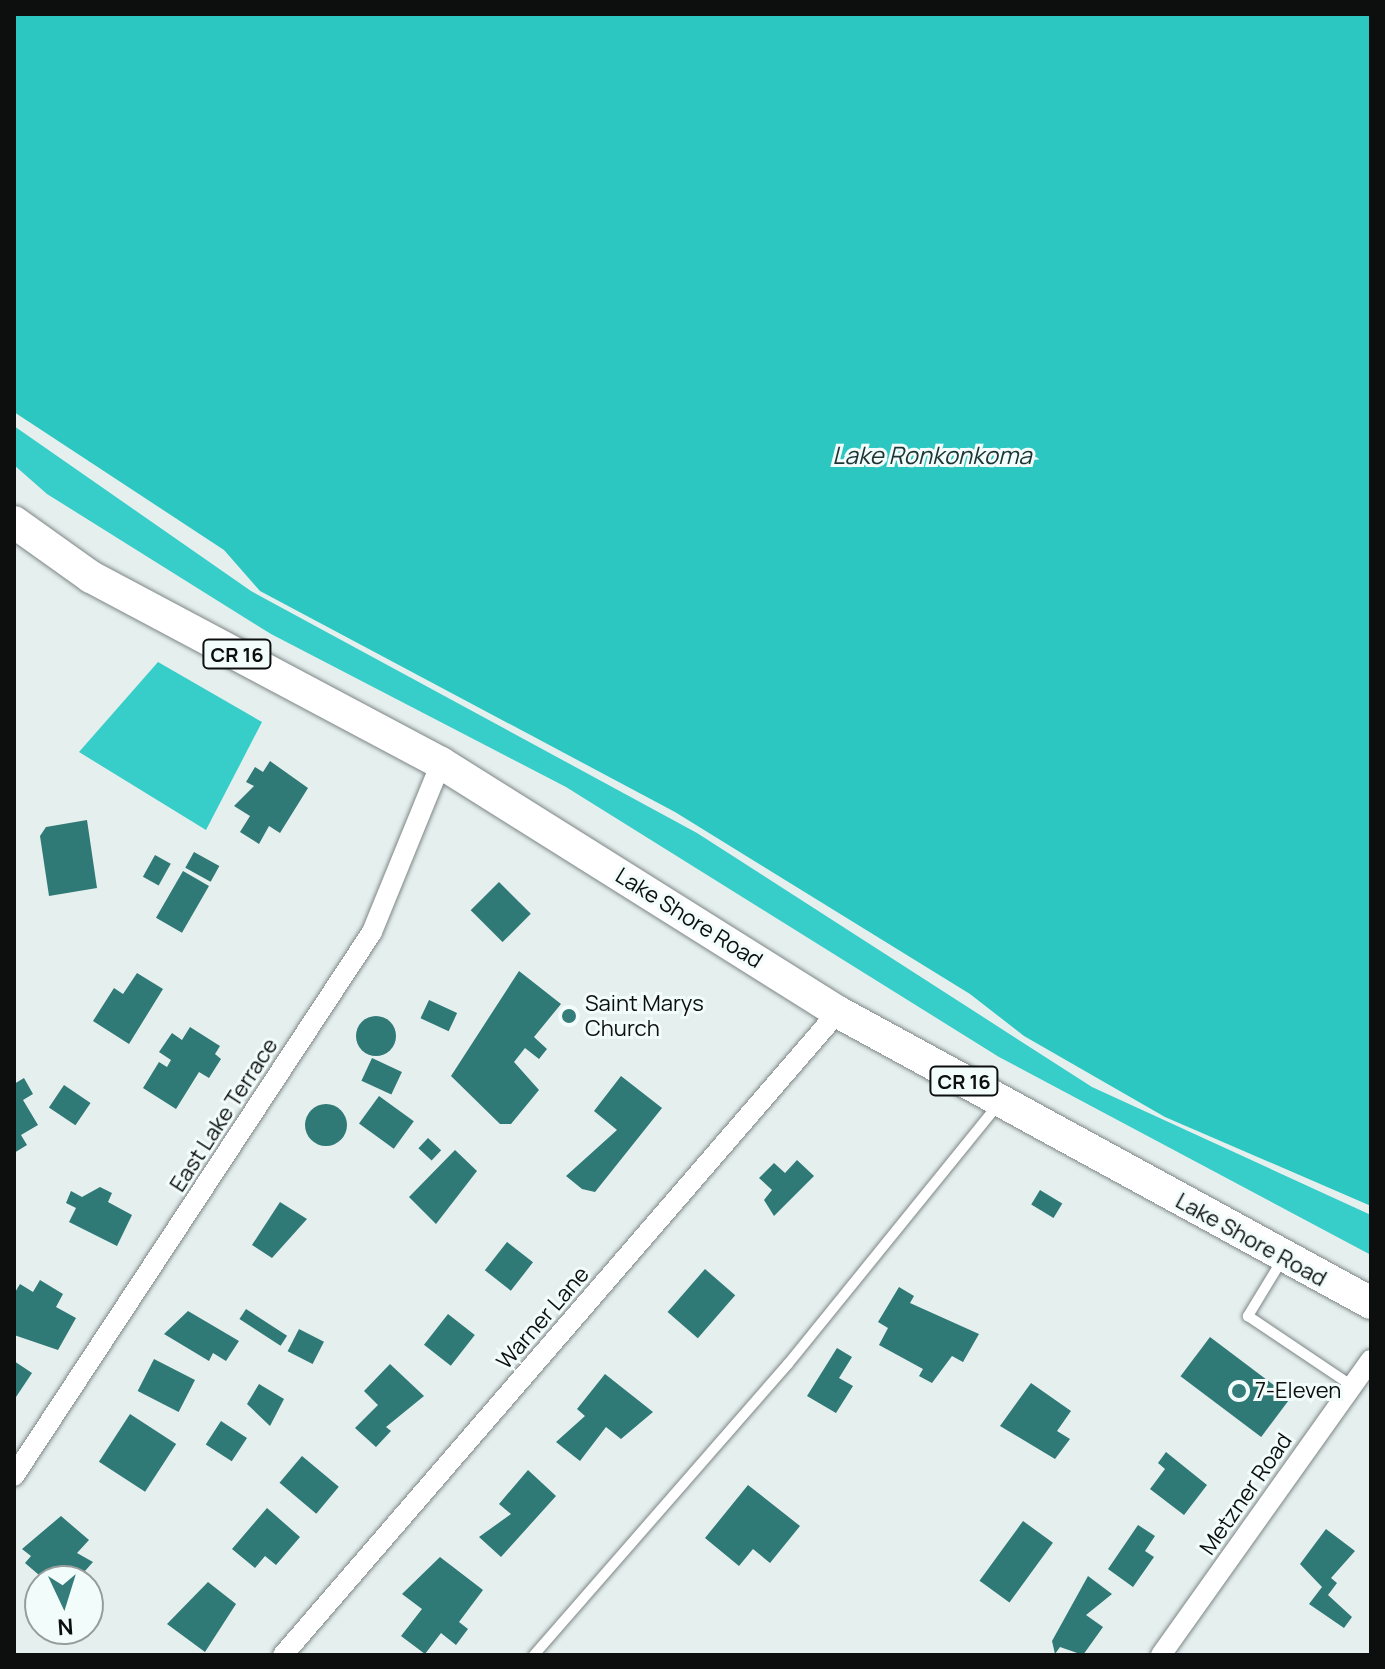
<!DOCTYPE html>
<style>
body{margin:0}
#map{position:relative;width:1385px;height:1669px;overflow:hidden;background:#e5efee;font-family:Manrope,sans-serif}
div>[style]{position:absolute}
.forest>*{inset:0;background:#37cdc8}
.water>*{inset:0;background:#2dc7c2}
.building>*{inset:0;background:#2f7976;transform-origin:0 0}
.round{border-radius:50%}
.roads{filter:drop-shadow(0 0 2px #7d8685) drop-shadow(0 0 2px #7d8685)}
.service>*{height:10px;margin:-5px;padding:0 5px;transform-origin:5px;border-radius:5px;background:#fff}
.minor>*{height:20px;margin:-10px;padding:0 10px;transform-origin:10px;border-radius:10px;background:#fff}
.primary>*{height:32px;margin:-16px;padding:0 16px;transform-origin:16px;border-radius:16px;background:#fff}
.dots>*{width:22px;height:22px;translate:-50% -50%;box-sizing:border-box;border:4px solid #f2fcfb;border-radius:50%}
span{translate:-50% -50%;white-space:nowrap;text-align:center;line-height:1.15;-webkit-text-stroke:6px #f2fcfb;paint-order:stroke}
.shield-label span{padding:2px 6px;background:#f2fcfb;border:2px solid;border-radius:6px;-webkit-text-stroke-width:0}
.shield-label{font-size:20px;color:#0c0f0e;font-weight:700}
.street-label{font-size:22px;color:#0c0f0e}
.poi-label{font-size:22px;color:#0c0f0e}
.left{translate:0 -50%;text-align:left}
.water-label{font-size:24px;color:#1c3433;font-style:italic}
.frame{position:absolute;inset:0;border:16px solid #0c0f0e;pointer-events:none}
.north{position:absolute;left:24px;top:1565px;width:80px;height:80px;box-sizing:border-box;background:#f2fcfb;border:2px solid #969d9c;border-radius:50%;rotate:176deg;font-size:22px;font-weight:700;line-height:32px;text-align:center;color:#0c0f0e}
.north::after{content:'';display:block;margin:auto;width:28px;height:36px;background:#357d7a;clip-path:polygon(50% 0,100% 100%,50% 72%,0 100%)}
</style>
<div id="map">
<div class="forest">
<div style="clip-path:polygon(14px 426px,251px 591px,697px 833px,1092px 1087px,1371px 1215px,1371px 1255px,999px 1057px,566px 787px,271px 634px,47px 494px,14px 465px)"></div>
<div style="clip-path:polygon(158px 662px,262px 722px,206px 830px,79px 752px)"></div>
</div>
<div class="water">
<div style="clip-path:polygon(14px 14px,1371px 14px,1371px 1206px,1165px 1117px,1024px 1036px,970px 994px,675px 812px,260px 591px,224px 550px,14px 412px)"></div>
</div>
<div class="building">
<div style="clip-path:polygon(270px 761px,308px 788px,280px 833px,269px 826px,259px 844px,240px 832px,250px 816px,234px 806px,254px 786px,246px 782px,255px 767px,263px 772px)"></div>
<div style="clip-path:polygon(87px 820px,97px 888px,49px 896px,40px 836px,46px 827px)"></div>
<div style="left:194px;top:852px;width:29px;height:18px;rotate:29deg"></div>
<div style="left:155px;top:855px;width:18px;height:25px;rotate:29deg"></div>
<div style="left:183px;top:871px;width:30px;height:54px;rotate:30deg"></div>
<div style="left:499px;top:882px;width:45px;height:40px;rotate:45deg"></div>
<div style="clip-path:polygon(519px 971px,561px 1004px,534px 1037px,547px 1049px,539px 1059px,525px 1048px,514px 1062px,539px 1090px,511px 1124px,500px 1124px,451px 1076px)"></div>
<div style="clip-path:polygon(137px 973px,163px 989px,129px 1044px,93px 1021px,114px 988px,123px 994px)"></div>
<div style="left:429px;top:1000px;width:31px;height:20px;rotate:25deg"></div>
<div class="round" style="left:356px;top:1016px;width:40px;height:40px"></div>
<div style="clip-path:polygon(190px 1027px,220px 1046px,215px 1054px,221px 1059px,209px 1078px,199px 1072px,176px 1109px,143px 1088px,159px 1062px,167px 1067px,171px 1060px,159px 1052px,172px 1033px,182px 1040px)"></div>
<div style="left:372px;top:1058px;width:33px;height:25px;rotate:25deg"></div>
<div style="clip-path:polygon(621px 1076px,662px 1108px,595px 1192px,582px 1189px,566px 1176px,617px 1130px,594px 1111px)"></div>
<div style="clip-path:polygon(24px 1078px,33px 1094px,23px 1100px,38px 1125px,21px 1135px,27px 1145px,14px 1153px,14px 1084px)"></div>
<div style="left:64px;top:1085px;width:32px;height:27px;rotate:34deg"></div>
<div style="left:379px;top:1096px;width:43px;height:34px;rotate:36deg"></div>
<div class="round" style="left:305px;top:1104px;width:42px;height:42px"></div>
<div style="left:428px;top:1138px;width:18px;height:14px;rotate:43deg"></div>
<div style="clip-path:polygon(455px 1150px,477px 1171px,436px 1224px,409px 1197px)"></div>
<div style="clip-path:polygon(797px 1160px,814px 1176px,774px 1216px,764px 1200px,772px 1190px,759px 1178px,774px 1163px,785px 1173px)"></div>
<div style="clip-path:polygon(100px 1187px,112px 1193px,108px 1202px,132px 1215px,117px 1246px,69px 1222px,76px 1208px,66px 1203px,71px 1191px,82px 1197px)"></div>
<div style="left:1040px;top:1190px;width:26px;height:17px;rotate:31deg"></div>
<div style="clip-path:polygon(280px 1202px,307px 1219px,272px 1258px,252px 1245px)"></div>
<div style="left:507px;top:1242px;width:33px;height:36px;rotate:38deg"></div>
<div style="left:705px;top:1269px;width:40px;height:57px;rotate:41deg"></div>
<div style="clip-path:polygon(40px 1280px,63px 1294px,56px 1307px,76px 1318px,58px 1350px,14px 1335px,14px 1294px,20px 1284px,33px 1292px)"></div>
<div style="clip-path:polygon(899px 1287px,914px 1296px,910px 1303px,979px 1334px,963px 1362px,952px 1356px,932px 1383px,919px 1376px,923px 1369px,879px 1345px,888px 1328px,878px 1322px)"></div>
<div style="left:246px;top:1309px;width:49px;height:12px;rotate:33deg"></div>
<div style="clip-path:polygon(188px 1311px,239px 1341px,226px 1361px,213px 1353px,209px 1361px,164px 1334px)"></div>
<div style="left:448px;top:1314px;width:34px;height:39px;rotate:38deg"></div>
<div style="left:299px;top:1329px;width:28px;height:25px;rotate:27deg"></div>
<div style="left:1210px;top:1337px;width:101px;height:49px;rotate:37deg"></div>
<div style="clip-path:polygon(837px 1348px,852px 1357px,839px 1378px,853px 1386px,836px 1413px,807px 1396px)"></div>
<div style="left:154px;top:1359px;width:46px;height:36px;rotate:27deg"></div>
<div style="clip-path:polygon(14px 1361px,32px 1373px,14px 1400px)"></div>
<div style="clip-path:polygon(390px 1364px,424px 1396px,386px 1427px,391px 1431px,376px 1447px,355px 1428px,378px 1405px,364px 1391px)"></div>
<div style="clip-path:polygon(605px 1374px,653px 1412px,621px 1439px,606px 1427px,580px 1461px,556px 1442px,585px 1416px,577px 1409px)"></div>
<div style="clip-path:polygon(1031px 1383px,1071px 1411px,1057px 1431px,1070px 1439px,1055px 1459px,1000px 1426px)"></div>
<div style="clip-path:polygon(259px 1384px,284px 1399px,270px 1426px,247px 1404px)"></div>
<div style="left:130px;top:1414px;width:55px;height:57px;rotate:33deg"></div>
<div style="left:221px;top:1421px;width:31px;height:28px;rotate:33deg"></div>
<div style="clip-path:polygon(1166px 1452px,1207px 1485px,1184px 1515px,1150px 1489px,1165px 1469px,1158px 1463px)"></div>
<div style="left:302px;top:1456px;width:48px;height:35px;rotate:40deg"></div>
<div style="clip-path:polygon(528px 1470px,556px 1496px,501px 1557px,479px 1537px,511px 1514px,499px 1504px)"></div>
<div style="clip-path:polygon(748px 1485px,800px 1526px,770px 1563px,753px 1549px,739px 1566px,705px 1538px)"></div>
<div style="clip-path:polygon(267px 1508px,300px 1537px,276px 1565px,265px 1556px,255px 1568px,232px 1549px)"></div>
<div style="clip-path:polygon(61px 1516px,89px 1540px,77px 1553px,93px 1562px,76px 1581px,62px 1571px,46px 1581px,25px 1563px,31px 1556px,22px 1549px)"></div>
<div style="left:1023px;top:1521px;width:37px;height:74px;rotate:36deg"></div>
<div style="clip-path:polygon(1138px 1525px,1155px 1536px,1145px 1551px,1154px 1557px,1133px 1587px,1108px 1569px)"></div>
<div style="clip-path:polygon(1326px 1529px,1355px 1551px,1331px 1578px,1337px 1583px,1328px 1595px,1352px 1617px,1344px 1628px,1309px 1604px,1322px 1587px,1300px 1564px)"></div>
<div style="clip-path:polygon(440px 1557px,483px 1590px,459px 1622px,468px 1629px,456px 1645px,441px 1633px,425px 1654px,401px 1636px,422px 1609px,402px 1594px)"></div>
<div style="clip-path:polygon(1088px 1576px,1112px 1594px,1086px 1615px,1103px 1627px,1083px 1655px,1060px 1647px,1055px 1654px,1052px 1641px)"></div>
<div style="clip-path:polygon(208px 1582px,236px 1604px,205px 1652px,167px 1624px)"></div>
</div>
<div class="roads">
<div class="service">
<div style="left:1282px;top:1260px;width:66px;rotate:121.3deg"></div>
<div style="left:1248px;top:1316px;width:125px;rotate:33.9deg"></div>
<div style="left:534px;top:1655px;width:386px;rotate:-48.9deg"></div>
<div style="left:788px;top:1364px;width:336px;rotate:-51deg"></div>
</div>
<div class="minor">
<div style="left:14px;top:1476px;width:651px;rotate:-56.65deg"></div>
<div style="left:372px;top:932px;width:183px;rotate:-67.8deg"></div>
<div style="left:283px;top:1655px;width:849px;rotate:-49.2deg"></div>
<div style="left:1161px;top:1655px;width:362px;rotate:-54.6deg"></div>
</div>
<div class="primary">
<div style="left:14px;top:522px;width:95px;rotate:35.5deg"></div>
<div style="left:91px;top:577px;width:396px;rotate:28deg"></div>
<div style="left:441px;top:763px;width:469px;rotate:32.1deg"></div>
<div style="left:838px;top:1012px;width:607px;rotate:28.63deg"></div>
</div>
</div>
<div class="dots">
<div style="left:569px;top:1016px;background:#357d7a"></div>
<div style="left:1239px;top:1391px;background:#357d7a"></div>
</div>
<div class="shield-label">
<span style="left:237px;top:654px">CR 16</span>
<span style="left:964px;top:1081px">CR 16</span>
</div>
<div class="street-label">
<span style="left:689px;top:918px;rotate:32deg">Lake Shore Road</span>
<span style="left:224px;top:1115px;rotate:-57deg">East Lake Terrace</span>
<span style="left:1251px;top:1240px;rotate:29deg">Lake Shore Road</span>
<span style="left:543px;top:1318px;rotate:-49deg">Warner Lane</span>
<span style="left:1246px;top:1494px;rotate:-55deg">Metzner Road</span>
</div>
<div class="poi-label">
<span class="left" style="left:585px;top:1016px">Saint Marys<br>Church</span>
<span class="left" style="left:1255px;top:1391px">7-Eleven</span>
</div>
<div class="water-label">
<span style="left:932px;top:455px">Lake Ronkonkoma</span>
</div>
<div class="frame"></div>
<div class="north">N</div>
</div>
